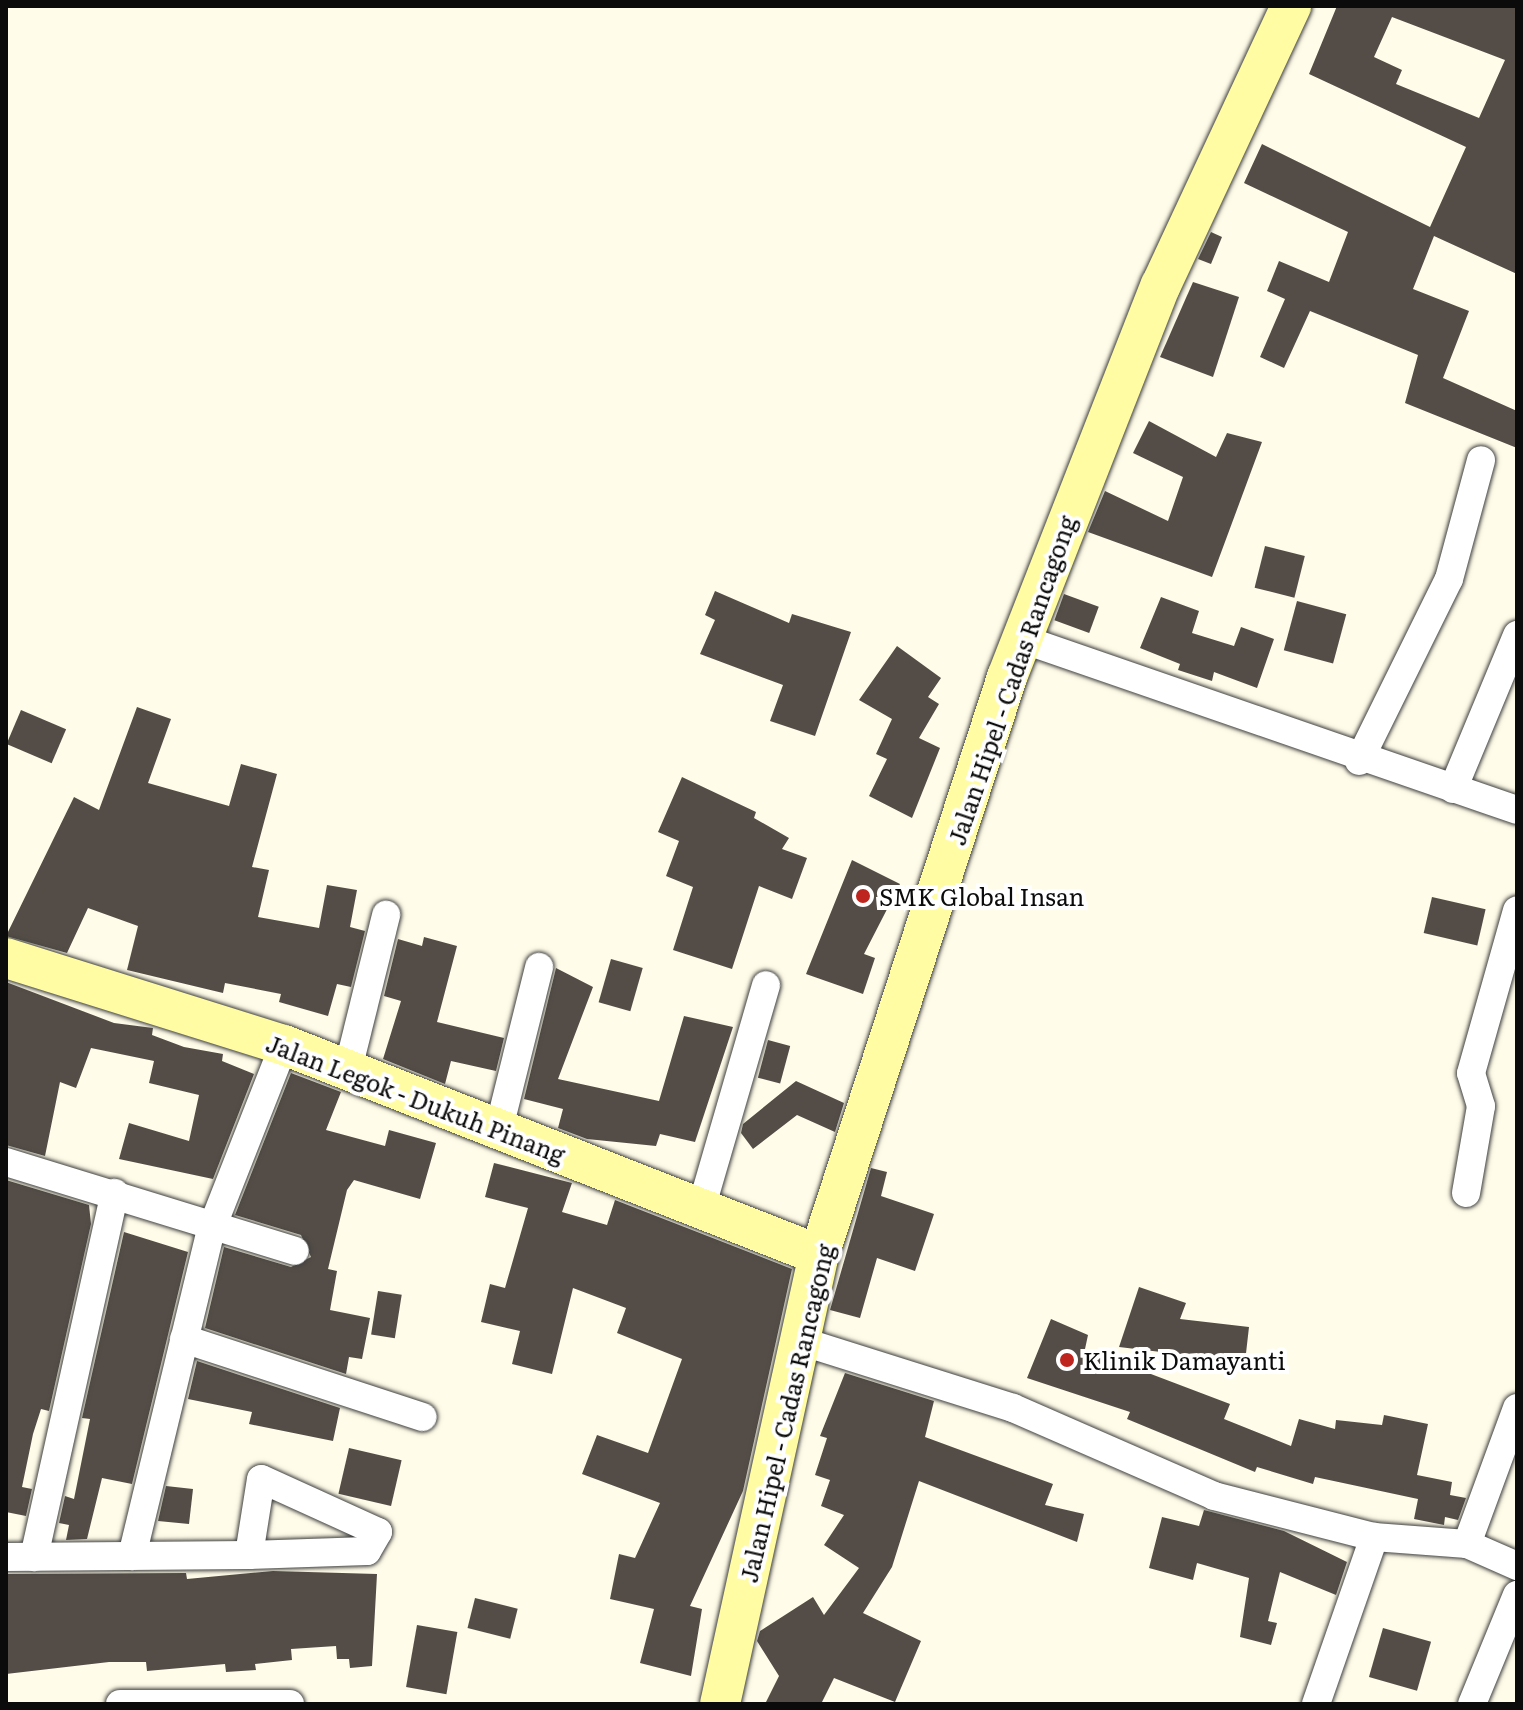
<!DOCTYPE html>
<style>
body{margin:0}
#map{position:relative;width:1523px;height:1710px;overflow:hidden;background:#fffce9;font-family:Literata,serif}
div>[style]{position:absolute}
.building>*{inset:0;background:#544d47;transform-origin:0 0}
.roads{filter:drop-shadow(0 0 2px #3e3e3e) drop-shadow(0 0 2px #3e3e3e)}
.street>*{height:28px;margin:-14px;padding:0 14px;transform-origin:14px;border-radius:14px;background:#fff}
.secondary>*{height:40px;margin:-20px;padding:0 20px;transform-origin:20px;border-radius:20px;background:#fffca4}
.dots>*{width:22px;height:22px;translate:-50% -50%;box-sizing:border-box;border:4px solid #fff;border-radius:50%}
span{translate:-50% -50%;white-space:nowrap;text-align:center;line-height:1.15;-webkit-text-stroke:8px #fff;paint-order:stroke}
.street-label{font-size:24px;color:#0b0b0b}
.poi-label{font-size:24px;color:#0b0b0b}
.left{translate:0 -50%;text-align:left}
.frame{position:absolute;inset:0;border:8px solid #0b0b0b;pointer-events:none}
</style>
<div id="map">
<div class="building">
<div style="clip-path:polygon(evenodd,1337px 6px,1517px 6px,1517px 274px,1434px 236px,1413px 289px,1469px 311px,1443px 378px,1517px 411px,1517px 448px,1405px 403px,1418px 355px,1310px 311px,1284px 368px,1260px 357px,1285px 299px,1267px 291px,1279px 261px,1329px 282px,1348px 232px,1244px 183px,1262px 144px,1430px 227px,1466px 147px,1309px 74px,1337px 6px,1392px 17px,1505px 60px,1479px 118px,1396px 84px,1402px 70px,1374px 57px,1392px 17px)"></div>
<div style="clip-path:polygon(1211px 232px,1222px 237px,1211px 264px,1198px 259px)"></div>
<div style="clip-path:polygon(1193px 282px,1239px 297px,1213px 377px,1160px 357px)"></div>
<div style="clip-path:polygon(1149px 421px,1216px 457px,1227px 433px,1262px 442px,1212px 577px,1088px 532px,1105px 491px,1168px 521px,1183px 477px,1133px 453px)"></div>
<div style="left:1265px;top:546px;width:41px;height:43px;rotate:14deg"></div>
<div style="clip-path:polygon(715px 591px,789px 623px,792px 614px,851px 632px,815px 736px,770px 721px,783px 685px,700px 654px,715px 620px,705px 615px)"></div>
<div style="left:1064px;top:594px;width:37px;height:28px;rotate:20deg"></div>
<div style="clip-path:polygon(1161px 597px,1199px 611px,1192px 633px,1234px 646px,1241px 627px,1274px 639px,1257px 688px,1214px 672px,1212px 681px,1178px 670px,1180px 664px,1140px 648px)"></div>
<div style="left:1297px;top:601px;width:51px;height:51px;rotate:15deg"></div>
<div style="clip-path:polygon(897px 646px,941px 678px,928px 697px,939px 704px,919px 738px,940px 748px,912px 818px,869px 796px,887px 759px,876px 754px,892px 719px,859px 700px)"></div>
<div style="clip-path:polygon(137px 707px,171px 719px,148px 783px,229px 806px,241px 764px,277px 774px,252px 867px,269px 870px,258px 917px,319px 928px,327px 885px,357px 890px,350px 927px,365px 931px,351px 987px,337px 984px,328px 1016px,279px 1002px,281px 994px,225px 983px,223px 993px,127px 970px,138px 926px,88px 908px,67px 953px,6px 936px,74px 797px,99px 810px)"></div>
<div style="left:21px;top:710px;width:49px;height:37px;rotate:23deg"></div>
<div style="clip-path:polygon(682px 777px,756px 812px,754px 818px,789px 838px,782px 849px,807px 858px,792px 899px,759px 886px,732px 969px,673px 950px,693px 887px,666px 876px,679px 841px,658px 832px)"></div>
<div style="clip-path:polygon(852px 860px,900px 884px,864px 954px,875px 958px,863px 994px,806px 974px)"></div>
<div style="left:1432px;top:897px;width:55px;height:37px;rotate:13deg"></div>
<div style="clip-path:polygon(424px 937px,457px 946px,437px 1022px,504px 1038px,496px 1071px,451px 1061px,445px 1084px,383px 1059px,401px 1001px,384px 996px,398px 939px,422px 946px)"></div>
<div style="left:611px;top:959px;width:33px;height:45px;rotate:16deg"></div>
<div style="clip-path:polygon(556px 968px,593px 987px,558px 1079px,659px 1101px,684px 1016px,733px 1027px,695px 1142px,660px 1134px,656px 1146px,587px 1139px,558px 1128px,563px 1109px,524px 1099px)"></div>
<div style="clip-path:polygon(6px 982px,114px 1023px,153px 1028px,152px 1035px,184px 1047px,223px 1054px,222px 1061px,254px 1074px,213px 1179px,119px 1159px,129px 1123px,189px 1141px,199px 1095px,149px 1083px,154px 1061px,91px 1048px,76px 1088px,60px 1082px,45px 1156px,6px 1145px)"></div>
<div style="left:768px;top:1040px;width:23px;height:39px;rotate:15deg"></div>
<div style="clip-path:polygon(291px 1073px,341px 1092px,326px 1130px,385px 1146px,389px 1130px,436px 1143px,420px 1199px,354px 1180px,347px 1190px,328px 1269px,337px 1271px,330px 1310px,370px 1318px,362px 1359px,349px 1357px,346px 1374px,205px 1328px,224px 1247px,291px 1267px,311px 1257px,301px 1235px,235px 1215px)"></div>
<div style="clip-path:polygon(796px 1081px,844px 1103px,835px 1132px,797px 1115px,753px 1149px,741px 1133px,743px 1124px)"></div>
<div style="clip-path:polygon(494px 1163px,572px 1183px,562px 1212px,607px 1225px,615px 1200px,792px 1269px,743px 1491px,690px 1606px,702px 1609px,691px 1676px,640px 1663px,654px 1609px,610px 1599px,619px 1554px,635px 1558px,660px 1503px,582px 1474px,597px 1435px,648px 1453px,682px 1359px,617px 1333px,626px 1308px,573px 1288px,552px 1374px,512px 1364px,520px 1331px,481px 1322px,490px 1284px,505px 1288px,528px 1208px,485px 1197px)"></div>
<div style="clip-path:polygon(871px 1168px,887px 1172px,881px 1196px,934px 1214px,915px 1271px,877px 1258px,860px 1318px,830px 1310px)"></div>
<div style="clip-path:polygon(6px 1180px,89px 1205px,91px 1224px,49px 1411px,41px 1409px,33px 1434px,22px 1487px,32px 1489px,26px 1516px,6px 1512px)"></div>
<div style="clip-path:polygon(124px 1232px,188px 1252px,132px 1484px,102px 1478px,87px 1539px,66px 1540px,69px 1525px,59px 1523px,65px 1496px,74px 1499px,90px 1419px,82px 1418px)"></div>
<div style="clip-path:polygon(1139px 1287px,1186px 1303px,1180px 1319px,1249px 1327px,1245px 1362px,1119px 1347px)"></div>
<div style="left:378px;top:1291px;width:24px;height:44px;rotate:9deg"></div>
<div style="clip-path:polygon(1051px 1319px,1088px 1335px,1085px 1349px,1230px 1404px,1224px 1419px,1291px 1446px,1299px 1419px,1335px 1429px,1336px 1420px,1382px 1425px,1384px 1415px,1428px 1424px,1417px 1475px,1452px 1482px,1450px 1495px,1466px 1498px,1458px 1520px,1445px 1517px,1444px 1525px,1414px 1519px,1418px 1499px,1315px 1477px,1313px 1484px,1257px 1467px,1255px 1472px,1127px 1419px,1130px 1412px,1027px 1378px)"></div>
<div style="clip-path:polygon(197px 1361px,340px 1408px,333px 1441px,249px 1424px,252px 1412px,188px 1399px)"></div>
<div style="clip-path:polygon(845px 1373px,934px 1401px,925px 1437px,1053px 1484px,1045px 1505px,1084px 1514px,1077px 1542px,919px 1481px,892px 1567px,863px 1613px,921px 1641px,895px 1702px,834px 1678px,821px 1704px,765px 1704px,779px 1676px,757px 1641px,760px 1631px,813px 1597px,824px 1615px,859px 1568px,824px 1545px,844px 1515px,821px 1506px,830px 1480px,815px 1475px,827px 1438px,820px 1436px)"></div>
<div style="left:349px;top:1448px;width:54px;height:47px;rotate:13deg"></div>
<div style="clip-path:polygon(166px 1486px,193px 1489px,189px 1524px,158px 1521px)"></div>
<div style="clip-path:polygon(1204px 1510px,1284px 1531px,1347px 1562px,1336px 1595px,1280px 1572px,1268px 1621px,1277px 1623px,1271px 1645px,1240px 1637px,1249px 1578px,1197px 1563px,1193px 1580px,1149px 1568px,1162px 1517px,1199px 1526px)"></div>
<div style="clip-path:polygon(273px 1571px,377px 1574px,372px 1666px,350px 1668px,349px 1659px,337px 1659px,336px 1646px,291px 1649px,292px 1660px,255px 1664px,256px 1670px,226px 1672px,225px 1664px,147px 1671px,146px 1662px,109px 1662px,6px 1674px,6px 1574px,186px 1573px,187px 1579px)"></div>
<div style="left:475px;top:1598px;width:44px;height:31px;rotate:14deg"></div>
<div style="left:417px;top:1625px;width:41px;height:63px;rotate:10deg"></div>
<div style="left:1383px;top:1628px;width:50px;height:51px;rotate:16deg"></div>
</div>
<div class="roads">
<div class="street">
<div style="left:1022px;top:639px;width:524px;rotate:19.06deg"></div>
<div style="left:1359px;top:761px;width:203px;rotate:-63.7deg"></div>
<div style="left:1449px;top:579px;width:123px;rotate:-74.9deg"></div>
<div style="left:1453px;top:789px;width:167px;rotate:-67.4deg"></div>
<div style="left:348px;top:1069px;width:159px;rotate:-76.1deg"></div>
<div style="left:499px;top:1128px;width:166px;rotate:-76deg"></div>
<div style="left:6px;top:1162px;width:302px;rotate:17.1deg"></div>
<div style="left:1466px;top:1193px;width:88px;rotate:-80.2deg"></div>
<div style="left:1481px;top:1106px;width:34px;rotate:-107deg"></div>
<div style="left:1471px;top:1073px;width:169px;rotate:-74.2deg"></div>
<div style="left:701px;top:1209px;width:233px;rotate:-73.8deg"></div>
<div style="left:184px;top:1339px;width:251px;rotate:18.1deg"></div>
<div style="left:804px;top:1342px;width:219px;rotate:17.5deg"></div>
<div style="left:1013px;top:1408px;width:219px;rotate:23.6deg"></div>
<div style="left:1214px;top:1496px;width:165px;rotate:14.4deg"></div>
<div style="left:1374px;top:1537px;width:93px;rotate:4.3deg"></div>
<div style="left:1467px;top:1544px;width:55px;rotate:23.7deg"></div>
<div style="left:1467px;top:1544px;width:145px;rotate:-69.8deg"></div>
<div style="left:132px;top:1556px;width:335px;rotate:-76.4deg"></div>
<div style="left:211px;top:1230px;width:199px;rotate:-68.5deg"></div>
<div style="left:6px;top:1557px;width:243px;rotate:-0.5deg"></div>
<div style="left:249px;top:1555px;width:118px;rotate:-1.9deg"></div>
<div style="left:367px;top:1551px;width:22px;rotate:-60deg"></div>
<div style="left:378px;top:1532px;width:128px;rotate:-155.6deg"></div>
<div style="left:261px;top:1479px;width:77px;rotate:99deg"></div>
<div style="left:34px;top:1557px;width:373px;rotate:-77.5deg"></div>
<div style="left:120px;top:1704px;width:170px"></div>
<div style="left:1316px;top:1704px;width:177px;rotate:-70.8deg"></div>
<div style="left:1472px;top:1704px;width:118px;rotate:-67.6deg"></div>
</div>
<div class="secondary">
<div style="left:6px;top:958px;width:291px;rotate:17.4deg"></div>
<div style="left:284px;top:1045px;width:575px;rotate:21.43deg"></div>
<div style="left:720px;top:1704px;width:460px;rotate:-77.6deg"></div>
<div style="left:819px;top:1255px;width:608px;rotate:-71.98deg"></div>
<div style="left:1007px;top:677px;width:421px;rotate:-68.6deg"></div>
<div style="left:1161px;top:285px;width:308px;rotate:-65deg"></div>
</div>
</div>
<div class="dots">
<div style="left:863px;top:896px;background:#be251f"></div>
<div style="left:1067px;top:1360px;background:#be251f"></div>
</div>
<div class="street-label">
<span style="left:1011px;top:680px;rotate:-71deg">Jalan Hipel - Cadas Rancagong</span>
<span style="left:416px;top:1098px;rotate:21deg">Jalan Legok - Dukuh Pinang</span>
<span style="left:786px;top:1413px;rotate:-77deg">Jalan Hipel - Cadas Rancagong</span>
</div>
<div class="poi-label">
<span class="left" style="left:879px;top:896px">SMK Global Insan</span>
<span class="left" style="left:1083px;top:1360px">Klinik Damayanti</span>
</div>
<div class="frame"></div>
</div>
